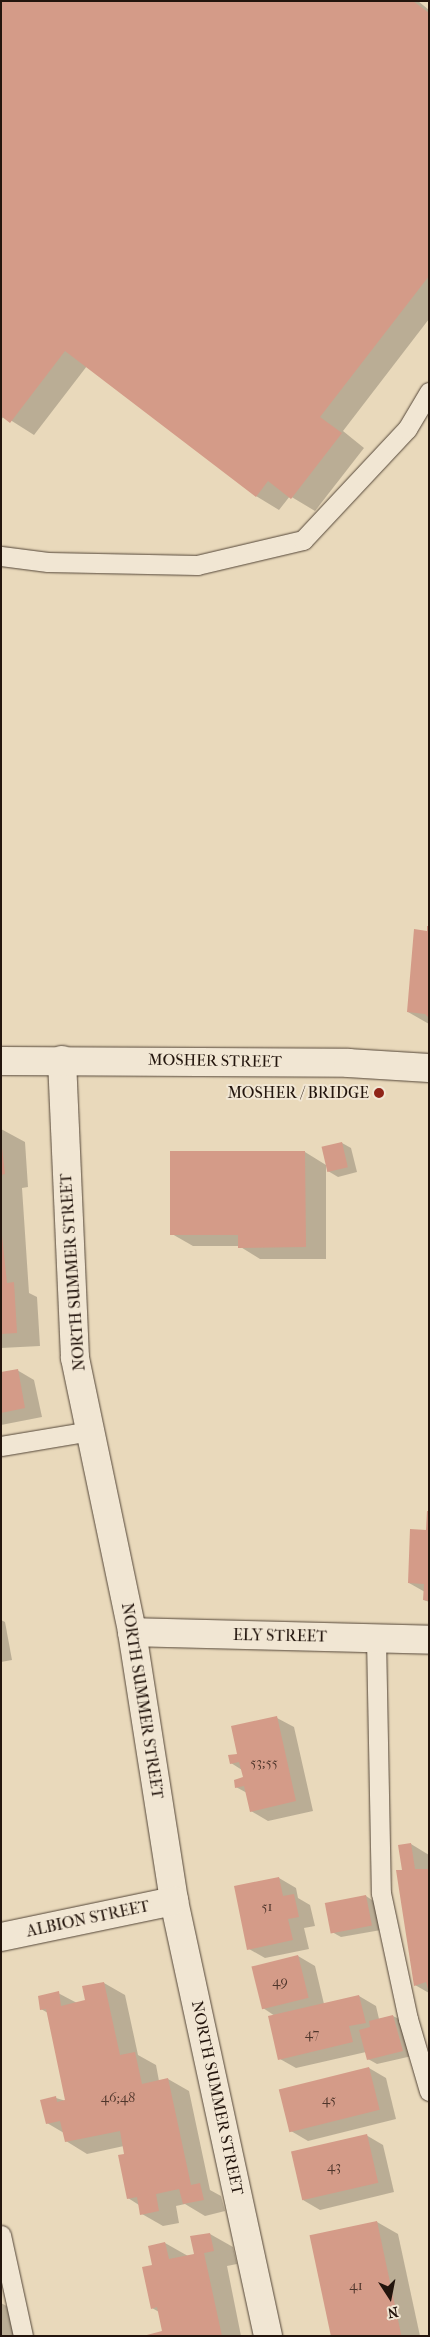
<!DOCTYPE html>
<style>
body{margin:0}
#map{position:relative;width:430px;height:2337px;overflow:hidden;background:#e9d9bb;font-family:"IM FELL French Canon",serif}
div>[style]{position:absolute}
.shadow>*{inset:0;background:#0003}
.building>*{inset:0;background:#d49b88;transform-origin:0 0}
.roads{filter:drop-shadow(0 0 1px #544638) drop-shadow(0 0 1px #544638)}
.lane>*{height:19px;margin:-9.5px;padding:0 9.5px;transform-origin:9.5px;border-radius:9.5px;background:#f1e6d3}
.street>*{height:28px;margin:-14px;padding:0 14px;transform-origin:14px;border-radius:14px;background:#f1e6d3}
.dots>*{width:14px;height:14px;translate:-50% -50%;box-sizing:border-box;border:2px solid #f1e6d3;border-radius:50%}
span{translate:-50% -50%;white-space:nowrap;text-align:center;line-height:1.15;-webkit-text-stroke:4px #f1e6d3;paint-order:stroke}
.number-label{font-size:14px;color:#4f362c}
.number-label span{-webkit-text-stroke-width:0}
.street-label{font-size:16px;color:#23150d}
.poi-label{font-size:16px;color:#23150d}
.right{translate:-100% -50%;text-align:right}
.frame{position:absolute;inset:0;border:2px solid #23150d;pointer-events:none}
.north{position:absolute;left:365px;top:2272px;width:50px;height:50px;-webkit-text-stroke:4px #f1e6d3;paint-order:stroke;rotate:169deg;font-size:14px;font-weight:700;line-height:20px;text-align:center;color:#23150d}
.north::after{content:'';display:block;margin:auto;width:18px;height:22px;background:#23150d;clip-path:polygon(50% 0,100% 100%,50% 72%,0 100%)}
</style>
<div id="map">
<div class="shadow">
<div style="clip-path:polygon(1px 1px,418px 1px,429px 10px,429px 319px,343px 431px,364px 448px,315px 511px,290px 496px,279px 510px,256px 496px,87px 366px,34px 435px,4px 416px,1px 420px)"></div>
<div style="clip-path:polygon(429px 925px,429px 1024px,408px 1012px)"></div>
<div style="clip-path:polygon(1px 1129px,25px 1142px,28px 1187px,22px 1188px,29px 1293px,37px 1297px,40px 1346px,1px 1348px)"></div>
<div style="clip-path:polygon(342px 1143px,351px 1148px,357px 1172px,338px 1177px,328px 1171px)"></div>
<div style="clip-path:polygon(305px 1152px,326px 1165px,326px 1259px,260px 1259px,239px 1246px,193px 1246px,172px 1234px)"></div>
<div style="clip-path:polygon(17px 1370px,34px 1380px,42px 1417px,1px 1425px,1px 1373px)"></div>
<div style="clip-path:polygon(429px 1512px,429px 1602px,424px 1600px,425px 1592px,409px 1583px,427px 1531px)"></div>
<div style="clip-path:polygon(1px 1620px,5px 1622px,12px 1660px,1px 1662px)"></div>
<div style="clip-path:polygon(277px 1718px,294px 1727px,313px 1811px,268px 1821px,251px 1811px,247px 1793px,236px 1787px,244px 1778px,242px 1770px,231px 1763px)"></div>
<div style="clip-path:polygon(411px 1844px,429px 1855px,429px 1993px,415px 1985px,404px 1871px)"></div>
<div style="clip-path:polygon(279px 1878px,296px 1888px,298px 1898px,310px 1905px,315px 1926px,304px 1928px,309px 1949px,265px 1958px,249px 1949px)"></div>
<div style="clip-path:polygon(366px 1896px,375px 1902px,381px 1930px,341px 1937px,332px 1932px)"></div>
<div style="clip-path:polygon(298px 1956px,315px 1966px,324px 2004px,359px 1996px,376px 2006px,379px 2019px,393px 2016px,403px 2021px,412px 2056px,377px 2064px,368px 2059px,366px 2052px,296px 2068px,280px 2059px,275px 2016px,263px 2008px)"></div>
<div style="clip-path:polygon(104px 1983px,125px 1995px,138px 2055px,156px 2065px,159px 2081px,168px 2079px,189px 2091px,210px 2190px,221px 2196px,225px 2211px,205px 2216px,185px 2204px,176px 2206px,179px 2223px,163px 2226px,142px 2214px,139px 2205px,128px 2198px,124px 2146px,87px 2154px,66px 2141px,64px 2133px,47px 2123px,56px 2098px,66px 2101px,48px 2013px,41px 2009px,58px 1993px,77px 2003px,86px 2001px)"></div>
<div style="clip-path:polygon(369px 2068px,386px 2078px,396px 2119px,308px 2141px,291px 2131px)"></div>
<div style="clip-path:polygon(366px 2135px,383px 2145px,394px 2192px,320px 2210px,303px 2200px)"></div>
<div style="clip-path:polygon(377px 2222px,398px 2234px,420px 2336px,332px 2336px)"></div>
<div style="clip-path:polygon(210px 2234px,233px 2247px,237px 2264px,227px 2266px,241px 2336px,145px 2336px,164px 2332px,159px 2312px,152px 2308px,153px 2266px,165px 2243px,188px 2256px,195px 2255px,192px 2237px)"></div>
<div style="clip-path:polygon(1px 2303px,12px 2309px,18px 2336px,1px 2336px)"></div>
</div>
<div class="building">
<div style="clip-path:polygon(1px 1px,413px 1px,429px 13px,429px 276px,320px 417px,342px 433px,291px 499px,268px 481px,256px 497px,65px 351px,10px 423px,1px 416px)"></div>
<div style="clip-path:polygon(427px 926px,429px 926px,429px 1018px,425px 1014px,407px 1012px,414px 929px,427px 931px)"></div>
<div style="clip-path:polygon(1px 1139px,5px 1174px,1px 1175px)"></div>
<div style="left:342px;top:1142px;width:26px;height:21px;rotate:77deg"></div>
<div style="clip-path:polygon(170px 1151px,305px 1151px,306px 1247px,238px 1248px,238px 1235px,170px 1235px)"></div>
<div style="clip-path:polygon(1px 1226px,7px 1283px,14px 1282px,17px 1333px,1px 1334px)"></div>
<div style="clip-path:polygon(18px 1369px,25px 1408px,1px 1413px,1px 1372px)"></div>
<div style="clip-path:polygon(427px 1511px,429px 1511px,429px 1601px,423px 1600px,424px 1584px,408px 1583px,410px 1529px,426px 1530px)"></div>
<div style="clip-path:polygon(277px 1716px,296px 1801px,250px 1812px,244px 1786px,235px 1788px,234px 1780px,243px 1777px,239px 1762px,230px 1764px,228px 1755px,237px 1754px,231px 1726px)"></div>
<div style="clip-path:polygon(411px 1843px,415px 1869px,429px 1869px,428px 1989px,426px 1982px,414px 1986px,396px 1870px,402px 1870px,398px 1845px)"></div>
<div style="clip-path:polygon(279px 1877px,283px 1896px,294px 1894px,299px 1917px,288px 1919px,293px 1940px,247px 1950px,234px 1886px)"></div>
<div style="left:366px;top:1895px;width:31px;height:42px;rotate:79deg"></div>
<div style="left:298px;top:1955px;width:44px;height:48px;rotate:76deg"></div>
<div style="clip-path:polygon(104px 1982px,120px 2055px,135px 2052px,142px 2084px,168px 2078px,191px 2185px,200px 2183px,204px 2200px,183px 2204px,179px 2189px,156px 2194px,159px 2211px,140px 2215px,137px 2197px,127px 2199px,118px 2155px,124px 2154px,120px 2131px,65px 2142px,60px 2121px,46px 2124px,40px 2100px,56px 2096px,57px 2102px,65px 2100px,46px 2009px,40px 2010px,38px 1996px,59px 1991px,61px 2006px,85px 2000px,82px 1986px)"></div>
<div style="clip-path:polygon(359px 1995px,366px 2023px,349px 2026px,353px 2042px,278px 2060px,268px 2016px)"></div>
<div style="clip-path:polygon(393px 2015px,403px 2051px,367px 2060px,359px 2030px,370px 2027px,369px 2021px)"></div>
<div style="left:369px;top:2067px;width:44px;height:93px;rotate:76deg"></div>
<div style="left:367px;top:2134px;width:50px;height:78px;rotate:77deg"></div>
<div style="left:377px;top:2221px;width:118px;height:69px;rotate:78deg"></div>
<div style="clip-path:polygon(210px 2233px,214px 2251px,204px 2253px,222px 2336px,143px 2336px,162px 2331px,157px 2307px,151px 2309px,142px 2267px,152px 2265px,148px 2246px,165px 2242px,169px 2259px,194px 2254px,190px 2236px)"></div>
</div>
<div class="roads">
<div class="lane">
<div style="left:1px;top:556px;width:47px;rotate:7.3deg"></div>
<div style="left:48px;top:562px;width:149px;rotate:1.2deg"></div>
<div style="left:197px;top:565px;width:109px;rotate:-13.3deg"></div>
<div style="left:303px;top:540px;width:152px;rotate:-46.9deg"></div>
<div style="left:407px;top:429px;width:43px;rotate:-59.3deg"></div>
<div style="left:1px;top:1446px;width:91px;rotate:-9.5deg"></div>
<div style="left:376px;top:1638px;width:255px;rotate:88.9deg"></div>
<div style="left:381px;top:1893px;width:129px;rotate:77.9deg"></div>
<div style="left:408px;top:2019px;width:75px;rotate:73.7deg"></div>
<div style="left:1px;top:2235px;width:103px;rotate:77.7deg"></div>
</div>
<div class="street">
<div style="left:62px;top:1060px;width:298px;rotate:87.5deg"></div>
<div style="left:75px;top:1358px;width:280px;rotate:78.2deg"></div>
<div style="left:132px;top:1632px;width:272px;rotate:81.1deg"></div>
<div style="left:174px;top:1901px;width:445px;rotate:77.8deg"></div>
<div style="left:1px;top:1061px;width:347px;rotate:0.3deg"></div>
<div style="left:348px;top:1063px;width:81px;rotate:3.5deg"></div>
<div style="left:132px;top:1632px;width:297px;rotate:1.5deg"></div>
<div style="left:1px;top:1937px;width:177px;rotate:-11.8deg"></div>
</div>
</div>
<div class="dots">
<div style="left:379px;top:1093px;background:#8f2418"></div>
</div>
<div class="number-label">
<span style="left:264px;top:1763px">53;55</span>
<span style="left:267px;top:1907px">51</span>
<span style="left:280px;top:1982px">49</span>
<span style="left:312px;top:2034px">47</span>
<span style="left:118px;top:2098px">46;48</span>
<span style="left:329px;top:2100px">45</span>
<span style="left:334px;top:2167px">43</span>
<span style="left:356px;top:2286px">41</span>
</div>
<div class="street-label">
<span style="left:215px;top:1061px;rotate:1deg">MOSHER STREET</span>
<span style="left:73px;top:1272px;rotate:-94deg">NORTH SUMMER STREET</span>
<span style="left:280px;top:1636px;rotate:1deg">ELY STREET</span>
<span style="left:142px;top:1701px;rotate:81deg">NORTH SUMMER STREET</span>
<span style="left:88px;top:1919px;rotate:-12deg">ALBION STREET</span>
<span style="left:217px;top:2098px;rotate:78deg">NORTH SUMMER STREET</span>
</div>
<div class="poi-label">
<span class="right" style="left:369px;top:1093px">MOSHER / BRIDGE</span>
</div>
<div class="frame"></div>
<div class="north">N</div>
</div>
